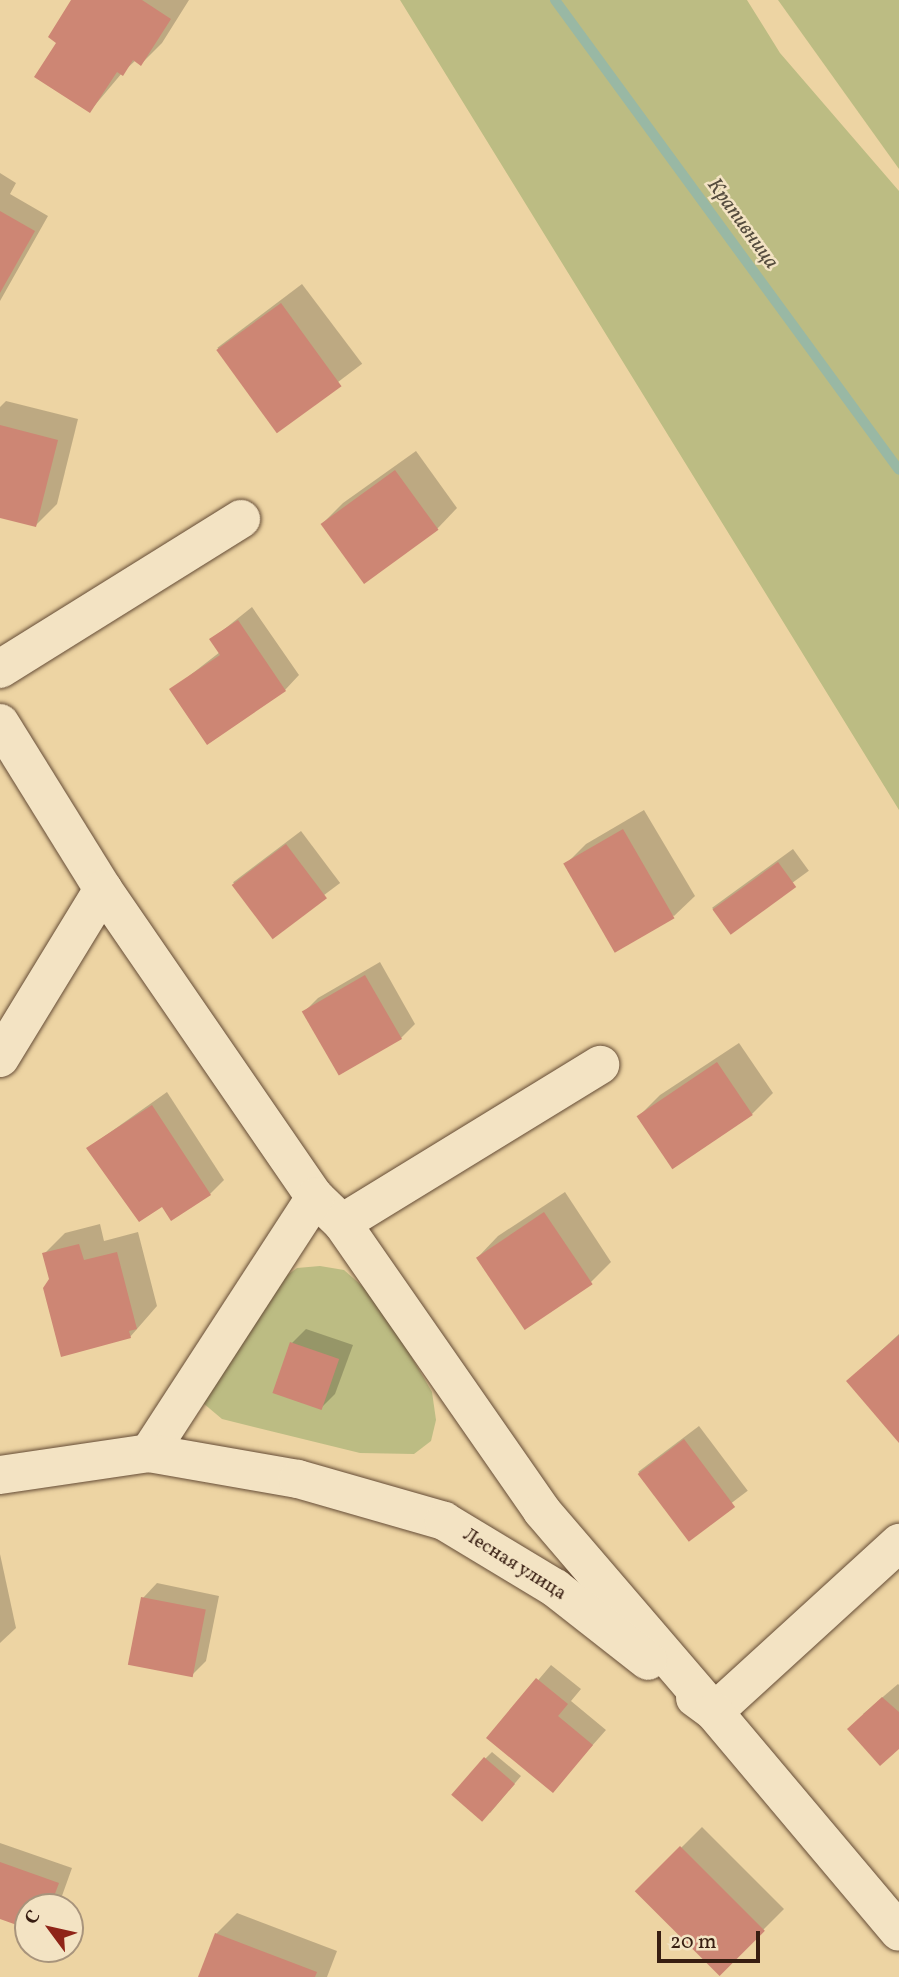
<!DOCTYPE html>
<meta charset="utf-8">
<style>
body{margin:0}
#map{position:relative;width:899px;height:1977px;overflow:hidden;background:#edd4a3;font-family:Vollkorn,serif}
div>[style]{position:absolute}
.green>*{inset:0;background:#bcbc83}
.shadow>*{inset:0;background:#0003;transform-origin:0 0}
.stream>*{height:10px;margin:-5px;padding:0 5px;transform-origin:5px;border-radius:5px;background:#99b8a4}
.building>*{inset:0;background:#cd8674;transform-origin:0 0}
.roads{filter:drop-shadow(0 0 2px #654c36) drop-shadow(0 0 2px #654c36)}
.minor>*{height:38px;margin:-19px;padding:0 19px;transform-origin:19px;border-radius:19px;background:#f3e3c3}
span{translate:-50% -50%;white-space:nowrap;text-align:center;line-height:1.15;-webkit-text-stroke:5px #f3e3c3;paint-order:stroke}
.street-label{font-size:19px;color:#381e12}
.water-label{font-size:21px;color:#554c3e;font-style:italic}
.north{position:absolute;left:14px;top:1893px;width:70px;height:70px;box-sizing:border-box;background:#f3e3c3;border:2px solid #a8947c;border-radius:50%;rotate:303deg;font-size:19px;font-weight:700;line-height:28px;text-align:center;color:#381e12}
.north::after{content:'';display:block;margin:auto;width:24px;height:32px;background:#8f2418;clip-path:polygon(50% 0,100% 100%,50% 72%,0 100%)}
.scale{position:absolute;left:657px;top:1931px;width:103px;height:32px;box-sizing:border-box;border:4px solid #381e12;border-top:0;padding-left:9px;font-size:21px;line-height:24px;white-space:nowrap;color:#381e12;-webkit-text-stroke:5px #f3e3c3;paint-order:stroke}
</style>
<div id="map">
<div class="green">
<div style="clip-path:polygon(400px 0,747px 0,780px 53px,899px 191px,899px 810px)"></div>
<div style="clip-path:polygon(778px 0,899px 0,899px 169px)"></div>
<div style="clip-path:polygon(320px 1266px,344px 1270px,379px 1301px,432px 1392px,436px 1420px,431px 1441px,414px 1454px,360px 1453px,222px 1419px,203px 1403px,273px 1286px,297px 1268px)"></div>
</div>
<div class="shadow">
<div style="clip-path:polygon(73px 0,189px 0,162px 43px,141px 64px,136px 60px,122px 73px,90px 111px,59px 42px)"></div>
<div style="clip-path:polygon(0 173px,16px 183px,10px 194px,48px 216px,0 301px)"></div>
<div style="left:302px;top:284px;width:100px;height:106px;rotate:53deg"></div>
<div style="clip-path:polygon(6px 401px,78px 419px,57px 504px,36px 525px,0 516px,0 407px)"></div>
<div style="clip-path:polygon(416px 451px,457px 508px,437px 529px,322px 524px,343px 503px)"></div>
<div style="clip-path:polygon(252px 607px,299px 675px,285px 690px,171px 690px,220px 652px,212px 639px)"></div>
<div style="clip-path:polygon(644px 810px,695px 896px,674px 916px,566px 864px,586px 844px)"></div>
<div style="left:301px;top:831px;width:65px;height:85px;rotate:53deg"></div>
<div style="left:793px;top:849px;width:27px;height:100px;rotate:54deg"></div>
<div style="clip-path:polygon(380px 962px,415px 1024px,401px 1038px,304px 1012px,318px 998px)"></div>
<div style="clip-path:polygon(739px 1043px,773px 1093px,752px 1114px,639px 1116px,660px 1095px)"></div>
<div style="clip-path:polygon(167px 1092px,224px 1180px,210px 1194px,163px 1204px,88px 1148px)"></div>
<div style="clip-path:polygon(565px 1192px,611px 1262px,590px 1283px,478px 1257px,498px 1236px)"></div>
<div style="clip-path:polygon(100px 1224px,104px 1241px,138px 1232px,157px 1306px,130px 1337px,51px 1280px,44px 1254px,65px 1233px)"></div>
<div style="clip-path:polygon(306px 1329px,353px 1345px,335px 1394px,321px 1408px,292px 1343px)"></div>
<div style="clip-path:polygon(899px 1334px,899px 1440px,848px 1381px)"></div>
<div style="left:699px;top:1426px;width:81px;height:76px;rotate:53deg"></div>
<div style="clip-path:polygon(0 1554px,16px 1628px,0 1643px)"></div>
<div style="clip-path:polygon(157px 1583px,219px 1596px,206px 1661px,192px 1675px,143px 1598px)"></div>
<div style="clip-path:polygon(551px 1665px,581px 1689px,571px 1701px,606px 1730px,553px 1790px,489px 1738px)"></div>
<div style="clip-path:polygon(898px 1684px,899px 1685px,899px 1747px,863px 1714px)"></div>
<div style="clip-path:polygon(492px 1752px,521px 1776px,490px 1813px,485px 1759px)"></div>
<div style="left:702px;top:1827px;width:116px;height:91px;rotate:45deg"></div>
<div style="clip-path:polygon(0 1843px,72px 1868px,58px 1907px,28px 1907px,28px 1927px,0 1917px)"></div>
<div style="clip-path:polygon(237px 1913px,337px 1951px,327px 1977px,199px 1977px,216px 1934px)"></div>
</div>
<div class="stream">
<div style="left:555px;top:0;width:582px;rotate:53.8deg"></div>
</div>
<div class="building">
<div style="clip-path:polygon(71px 0,142px 0,171px 19px,141px 66px,133px 60px,123px 76px,117px 72px,90px 113px,34px 77px,56px 43px,48px 37px)"></div>
<div style="clip-path:polygon(0 211px,35px 231px,0 293px)"></div>
<div style="left:281px;top:303px;width:103px;height:80px;rotate:54deg"></div>
<div style="clip-path:polygon(0 425px,58px 440px,36px 527px,0 518px)"></div>
<div style="left:395px;top:470px;width:74px;height:92px;rotate:54deg"></div>
<div style="clip-path:polygon(238px 620px,286px 691px,207px 745px,169px 689px,220px 655px,209px 639px)"></div>
<div style="left:623px;top:829px;width:103px;height:69px;rotate:60deg"></div>
<div style="left:286px;top:844px;width:68px;height:68px;rotate:53deg"></div>
<div style="left:778px;top:862px;width:31px;height:81px;rotate:54deg"></div>
<div style="left:365px;top:975px;width:74px;height:73px;rotate:60deg"></div>
<div style="left:717px;top:1062px;width:64px;height:97px;rotate:56deg"></div>
<div style="clip-path:polygon(152px 1105px,211px 1195px,171px 1221px,162px 1207px,139px 1222px,86px 1148px)"></div>
<div style="left:544px;top:1212px;width:87px;height:82px;rotate:56deg"></div>
<div style="clip-path:polygon(79px 1244px,84px 1260px,117px 1252px,137px 1329px,129px 1331px,131px 1338px,61px 1357px,43px 1288px,49px 1279px,42px 1253px)"></div>
<div style="clip-path:polygon(899px 1335px,899px 1443px,846px 1381px)"></div>
<div style="left:290px;top:1342px;width:52px;height:54px;rotate:19deg"></div>
<div style="left:684px;top:1439px;width:85px;height:58px;rotate:53deg"></div>
<div style="left:141px;top:1597px;width:66px;height:69px;rotate:11deg"></div>
<div style="clip-path:polygon(536px 1678px,568px 1704px,558px 1716px,593px 1745px,553px 1793px,486px 1738px)"></div>
<div style="clip-path:polygon(882px 1697px,899px 1712px,899px 1749px,880px 1766px,847px 1729px)"></div>
<div style="left:484px;top:1757px;width:41px;height:50px;rotate:41deg"></div>
<div style="left:680px;top:1846px;width:120px;height:64px;rotate:45deg"></div>
<div style="clip-path:polygon(0 1862px,59px 1883px,50px 1907px,28px 1907px,28px 1929px,0 1919px)"></div>
<div style="clip-path:polygon(215px 1933px,317px 1972px,315px 1977px,198px 1977px)"></div>
</div>
<div class="roads">
<div class="minor">
<div style="left:0;top:669px;width:284px;rotate:-31.9deg"></div>
<div style="left:0;top:723px;width:195px;rotate:58.2deg"></div>
<div style="left:103px;top:889px;width:374px;rotate:55.5deg"></div>
<div style="left:315px;top:1197px;width:37px;rotate:44deg"></div>
<div style="left:342px;top:1223px;width:351px;rotate:55.2deg"></div>
<div style="left:542px;top:1511px;width:265px;rotate:49.4deg"></div>
<div style="left:714px;top:1712px;width:251px;rotate:-42.4deg"></div>
<div style="left:0;top:1058px;width:198px;rotate:-58.6deg"></div>
<div style="left:342px;top:1223px;width:303px;rotate:-31.5deg"></div>
<div style="left:149px;top:1453px;width:305px;rotate:-57deg"></div>
<div style="left:0;top:1475px;width:151px;rotate:-8.4deg"></div>
<div style="left:149px;top:1453px;width:151px;rotate:9.9deg"></div>
<div style="left:298px;top:1479px;width:152px;rotate:16deg"></div>
<div style="left:444px;top:1521px;width:130px;rotate:31.1deg"></div>
<div style="left:555px;top:1588px;width:118px;rotate:38.1deg"></div>
<div style="left:695px;top:1698px;width:24px;rotate:36deg"></div>
<div style="left:714px;top:1712px;width:287px;rotate:49.9deg"></div>
</div>
</div>
<div class="street-label">
<span style="left:514px;top:1565px;rotate:32deg">Лесная улица</span>
</div>
<div class="water-label">
<span style="left:742px;top:224px;rotate:54deg">Крапивница</span>
</div>
<div class="north">С</div>
<div class="scale">20 m</div>
</div>
